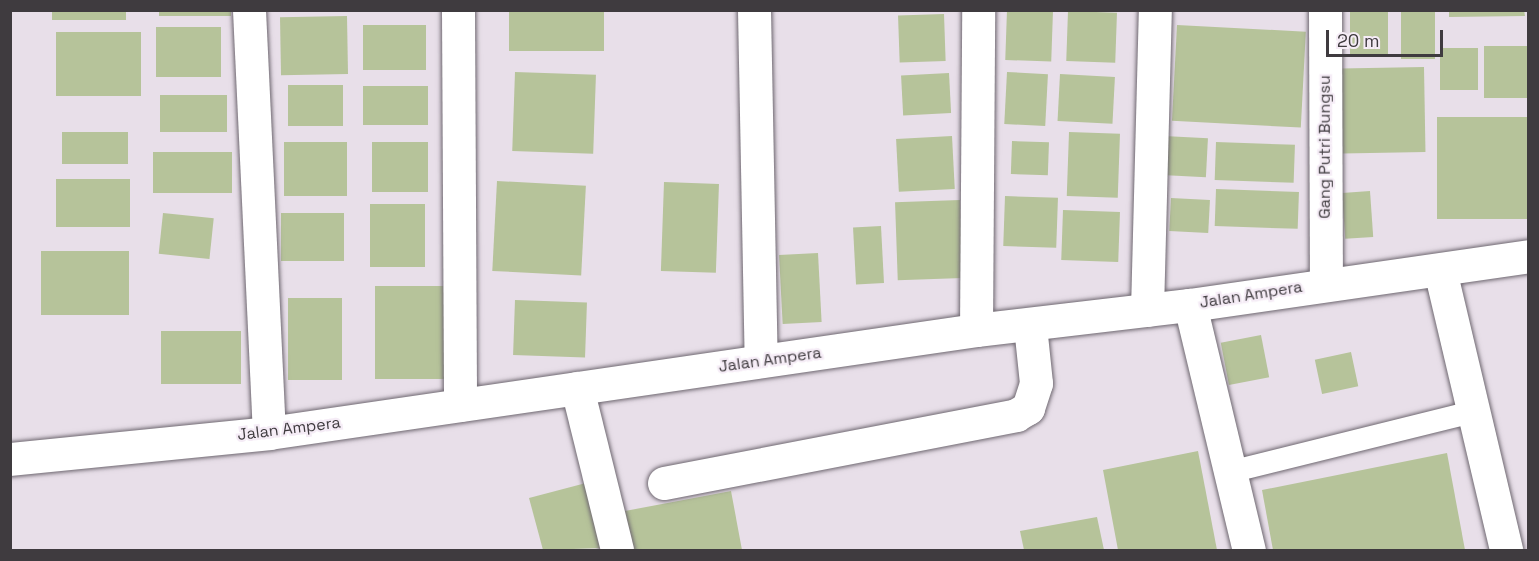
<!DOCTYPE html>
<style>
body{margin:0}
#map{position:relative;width:1539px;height:561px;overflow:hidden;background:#e8dfe9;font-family:"Space Grotesk",sans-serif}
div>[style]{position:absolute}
.building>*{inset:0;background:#b6c39a;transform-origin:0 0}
.roads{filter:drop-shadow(0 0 2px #6f6871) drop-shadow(0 0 2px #6f6871)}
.lane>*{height:22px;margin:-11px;padding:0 11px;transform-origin:11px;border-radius:11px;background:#fff}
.street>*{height:33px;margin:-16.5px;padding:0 16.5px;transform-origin:16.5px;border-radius:16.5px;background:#fff}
span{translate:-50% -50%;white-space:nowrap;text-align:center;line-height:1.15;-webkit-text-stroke:4.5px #f5ecf6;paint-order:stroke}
.street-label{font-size:16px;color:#3f3b3f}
.frame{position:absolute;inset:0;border:12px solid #3f3b3f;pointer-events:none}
.scale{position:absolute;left:1326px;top:30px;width:117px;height:27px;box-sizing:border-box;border:3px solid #3f3b3f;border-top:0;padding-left:8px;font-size:18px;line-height:21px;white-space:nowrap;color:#3f3b3f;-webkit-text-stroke:4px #f5ecf6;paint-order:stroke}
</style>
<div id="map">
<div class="building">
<div style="left:52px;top:10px;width:74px;height:10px"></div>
<div style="left:159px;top:10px;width:72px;height:6px"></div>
<div style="left:509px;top:10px;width:95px;height:41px"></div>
<div style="left:1007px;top:10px;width:46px;height:50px;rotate:2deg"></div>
<div style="left:1350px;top:10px;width:38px;height:47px"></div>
<div style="left:1401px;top:10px;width:34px;height:49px"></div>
<div style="clip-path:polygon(1449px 10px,1524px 10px,1525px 16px,1449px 17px)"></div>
<div style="left:1068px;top:11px;width:49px;height:50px;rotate:2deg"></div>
<div style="left:944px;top:14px;width:47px;height:46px;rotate:88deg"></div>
<div style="left:347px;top:16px;width:58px;height:67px;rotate:89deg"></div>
<div style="left:363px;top:25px;width:63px;height:45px"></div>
<div style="left:1177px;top:25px;width:129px;height:96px;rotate:3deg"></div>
<div style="left:221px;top:27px;width:50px;height:65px;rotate:90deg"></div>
<div style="left:56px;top:32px;width:85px;height:64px"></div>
<div style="left:1528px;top:46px;width:52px;height:44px;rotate:90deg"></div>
<div style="left:1478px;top:48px;width:42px;height:38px;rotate:90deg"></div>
<div style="left:1424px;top:67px;width:85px;height:83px;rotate:89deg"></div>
<div style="left:515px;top:72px;width:81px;height:79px;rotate:2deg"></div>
<div style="left:1007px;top:72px;width:41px;height:52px;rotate:3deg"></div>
<div style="left:949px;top:73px;width:40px;height:48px;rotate:87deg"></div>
<div style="left:1060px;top:74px;width:55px;height:47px;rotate:3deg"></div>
<div style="left:288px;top:85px;width:55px;height:41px"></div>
<div style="left:428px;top:86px;width:39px;height:65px;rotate:90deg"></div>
<div style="left:227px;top:95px;width:37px;height:67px;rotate:90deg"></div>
<div style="left:1528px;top:117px;width:102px;height:91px;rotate:90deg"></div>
<div style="left:62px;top:132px;width:66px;height:32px"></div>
<div style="left:1069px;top:132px;width:51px;height:64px;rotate:2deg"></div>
<div style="left:952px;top:136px;width:53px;height:56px;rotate:87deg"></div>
<div style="left:1164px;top:136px;width:44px;height:39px;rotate:3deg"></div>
<div style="left:1012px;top:141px;width:37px;height:33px;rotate:2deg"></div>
<div style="left:284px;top:142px;width:63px;height:54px"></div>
<div style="left:428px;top:142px;width:50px;height:56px;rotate:90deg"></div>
<div style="left:1216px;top:142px;width:79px;height:38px;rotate:2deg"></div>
<div style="left:153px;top:152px;width:79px;height:41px"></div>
<div style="left:56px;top:179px;width:74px;height:48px"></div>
<div style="left:497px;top:181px;width:89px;height:90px;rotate:3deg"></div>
<div style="left:664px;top:182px;width:55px;height:89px;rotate:2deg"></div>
<div style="left:1216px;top:189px;width:83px;height:37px;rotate:2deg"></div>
<div style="left:1370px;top:191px;width:46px;height:28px;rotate:86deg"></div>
<div style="left:1005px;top:196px;width:53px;height:50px;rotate:2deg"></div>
<div style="left:1171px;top:198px;width:39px;height:33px;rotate:3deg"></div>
<div style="left:960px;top:200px;width:78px;height:65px;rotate:88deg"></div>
<div style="left:370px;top:204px;width:55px;height:63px"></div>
<div style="left:1063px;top:210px;width:57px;height:50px;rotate:2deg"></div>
<div style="left:163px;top:213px;width:51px;height:41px;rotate:6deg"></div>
<div style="left:344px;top:213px;width:48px;height:63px;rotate:90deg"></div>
<div style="left:881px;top:226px;width:57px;height:28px;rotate:87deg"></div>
<div style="left:41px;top:251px;width:88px;height:64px"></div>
<div style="left:818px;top:253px;width:69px;height:39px;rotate:87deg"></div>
<div style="left:375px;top:286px;width:73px;height:93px"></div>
<div style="left:288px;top:298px;width:54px;height:82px"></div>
<div style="left:515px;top:300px;width:72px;height:55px;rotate:2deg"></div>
<div style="left:241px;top:331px;width:53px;height:80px;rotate:90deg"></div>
<div style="left:1261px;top:335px;width:43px;height:41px;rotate:79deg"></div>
<div style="left:1351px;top:352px;width:35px;height:37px;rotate:78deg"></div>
<div style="clip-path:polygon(1198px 451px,1217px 550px,1118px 550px,1103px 470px)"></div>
<div style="clip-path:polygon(1447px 453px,1465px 550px,1273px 550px,1262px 490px)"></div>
<div style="clip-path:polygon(586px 483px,603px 548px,543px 550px,529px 498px)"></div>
<div style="clip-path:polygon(731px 491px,742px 550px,633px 550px,625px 511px)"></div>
<div style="clip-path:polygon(1097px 517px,1104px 550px,1024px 550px,1020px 531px)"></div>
</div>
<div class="roads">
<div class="lane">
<div style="left:1230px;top:472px;width:250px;rotate:-13.9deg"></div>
</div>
<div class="street">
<div style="left:249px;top:10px;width:423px;rotate:87.3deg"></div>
<div style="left:458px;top:10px;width:395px;rotate:89.7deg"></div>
<div style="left:754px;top:10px;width:351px;rotate:88.9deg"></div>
<div style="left:1325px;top:10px;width:273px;rotate:89.8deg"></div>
<div style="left:1440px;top:270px;width:288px;rotate:76.7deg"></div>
<div style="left:1190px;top:305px;width:252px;rotate:76.5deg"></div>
<div style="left:1147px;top:310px;width:300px;rotate:-88.5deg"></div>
<div style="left:976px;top:330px;width:320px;rotate:-89.6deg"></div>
<div style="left:577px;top:388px;width:167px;rotate:76.1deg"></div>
<div style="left:10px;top:459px;width:260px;rotate:-5.7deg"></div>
<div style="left:269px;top:433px;width:714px;rotate:-8.29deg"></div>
<div style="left:976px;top:330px;width:215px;rotate:-6.7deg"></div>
<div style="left:1190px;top:305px;width:342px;rotate:-8.2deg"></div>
<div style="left:664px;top:483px;width:359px;rotate:-10.9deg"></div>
<div style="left:1016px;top:415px;width:14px;rotate:-30deg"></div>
<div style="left:1028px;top:408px;width:26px;rotate:-72deg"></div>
<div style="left:1036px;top:383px;width:57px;rotate:-96deg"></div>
</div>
</div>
<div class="street-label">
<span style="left:1325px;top:147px;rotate:-90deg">Gang Putri Bungsu</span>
<span style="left:1251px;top:295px;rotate:-9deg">Jalan Ampera</span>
<span style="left:770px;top:360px;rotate:-8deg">Jalan Ampera</span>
<span style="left:289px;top:429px;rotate:-7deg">Jalan Ampera</span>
</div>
<div class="frame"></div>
<div class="scale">20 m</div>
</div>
